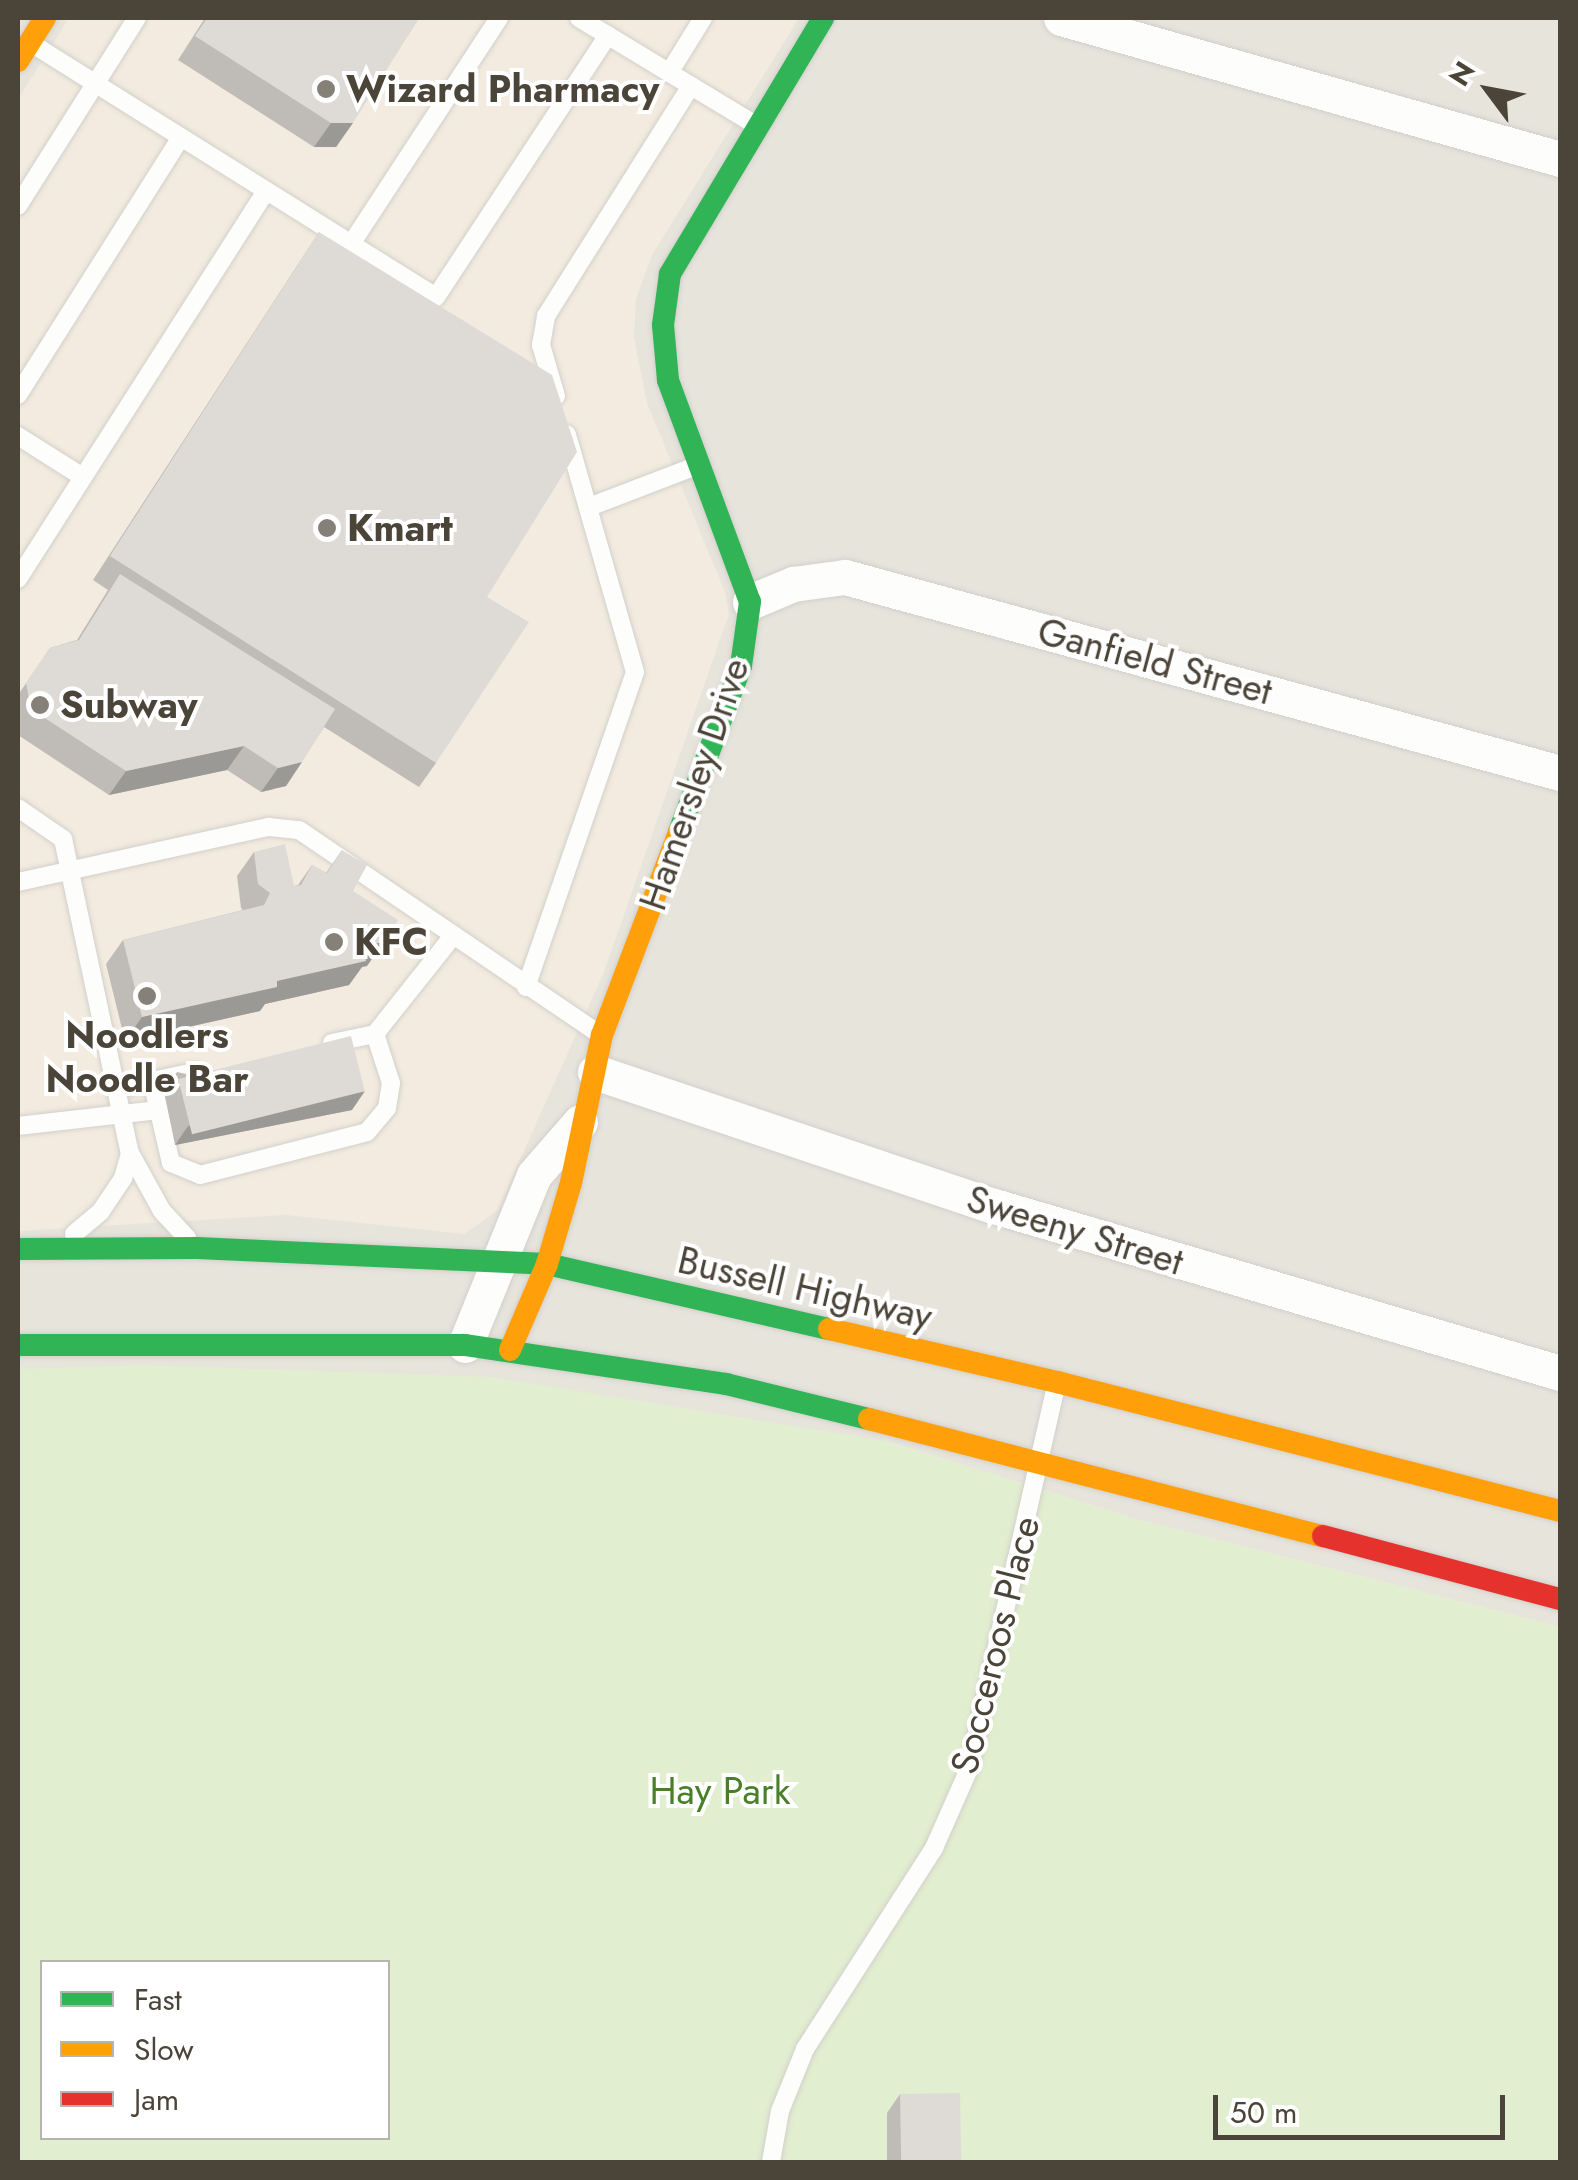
<!DOCTYPE html>
<style>
body{margin:0}
#map{position:relative;width:1578px;height:2180px;overflow:hidden;background:#f4f2ee;font-family:Jost,sans-serif}
div>[style]{position:absolute}
.residential>*{inset:0;background:#e7e4dc}
.commercial>*{inset:0;background:#f3ebdf}
.green>*{inset:0;background:#e1eecf}
.roads{filter:drop-shadow(0 0 2px #d2d0cb) drop-shadow(0 0 2px #d2d0cb)}
.lane>*{height:18px;margin:-9px;padding:0 9px;transform-origin:9px;border-radius:9px;background:#fdfdfc}
.street>*{height:35px;margin:-17.5px;padding:0 17.5px;transform-origin:17.5px;border-radius:17.5px;background:#fdfdfc}
.fast>*{height:22px;margin:-11px;padding:0 11px;transform-origin:11px;border-radius:11px;background:#30b455}
.slow>*{height:22px;margin:-11px;padding:0 11px;transform-origin:11px;border-radius:11px;background:#ff9f0a}
.jam>*{height:22px;margin:-11px;padding:0 11px;transform-origin:11px;border-radius:11px;background:#e5322d}
.wall>*{inset:0;background:#bfbcb8}
.shaded-wall>*{inset:0;background:#9b9996}
.building>*{inset:0;background:#dedbd6;transform-origin:0 0}
.dots>*{width:28px;height:28px;translate:-50% -50%;box-sizing:border-box;border:5px solid #fff;border-radius:50%}
span{translate:-50% -50%;white-space:nowrap;text-align:center;line-height:1.15;-webkit-text-stroke:8px #fff;paint-order:stroke}
.poi-label{font-size:38px;color:#4b4439;font-weight:700}
.left{translate:0 -50%;text-align:left}
.street-label{font-size:38px;color:#4b4439}
.park-label{font-size:38px;color:#4a7f2a}
.frame{position:absolute;inset:0;border:20px solid #4b4439;pointer-events:none}
.legend{position:absolute;left:40px;top:1960px;width:350px;height:180px;box-sizing:border-box;background:#fff;border:2px solid #b7b4b0;margin:0;padding:12px 18px;list-style:none;font-size:30px;color:#4b4439}
.legend li{display:flex;align-items:center;gap:20px;height:50px}
.legend b{width:50px;border:2px solid #b7b4b0}
.north{position:absolute;left:1438px;top:40px;width:100px;height:100px;-webkit-text-stroke:8px #fff;paint-order:stroke;rotate:302deg;font-size:28px;font-weight:700;line-height:40px;text-align:center;color:#4b4439}
.north::after{content:'';display:block;margin:auto;width:35px;height:45px;background:#4b4439;clip-path:polygon(50% 0,100% 100%,50% 72%,0 100%)}
.scale{position:absolute;left:1213px;top:2095px;width:292px;height:45px;box-sizing:border-box;border:5px solid #4b4439;border-top:0;padding-left:12px;font-size:30px;line-height:35px;white-space:nowrap;color:#4b4439;-webkit-text-stroke:8px #fff;paint-order:stroke}
</style>
<div id="map">
<div class="residential">
<div style="clip-path:polygon(18px 18px,1560px 18px,1560px 1627px,1139px 1520px,886px 1441px,18px 1369px)"></div>
</div>
<div class="commercial">
<div style="clip-path:polygon(69px 18px,799px 18px,652px 255px,636px 299px,634px 338px,647px 403px,725px 592px,729px 614px,604px 972px,497px 1211px,464px 1234px,286px 1215px,18px 1231px,18px 99px)"></div>
</div>
<div class="green">
<div style="clip-path:polygon(evenodd,143px 1365px,492px 1377px,886px 1441px,1139px 1520px,1560px 1627px,1560px 2162px,18px 2162px,18px 1369px,143px 1365px,42px 1962px,388px 1962px,388px 2138px,42px 2138px,42px 1962px)"></div>
</div>
<div class="roads">
<div class="lane">
<div style="left:499px;top:18px;width:270px;rotate:123.2deg"></div>
<div style="left:351px;top:244px;width:100px;rotate:31.9deg"></div>
<div style="left:436px;top:297px;width:313px;rotate:-56.7deg"></div>
<div style="left:579px;top:18px;width:208px;rotate:31.2deg"></div>
<div style="left:34px;top:45px;width:374px;rotate:32.1deg"></div>
<div style="left:669px;top:73px;width:65px;rotate:-58.3deg"></div>
<div style="left:18px;top:206px;width:222px;rotate:-57.7deg"></div>
<div style="left:18px;top:395px;width:305px;rotate:-57.7deg"></div>
<div style="left:556px;top:396px;width:53px;rotate:-106.4deg"></div>
<div style="left:541px;top:345px;width:29px;rotate:-80deg"></div>
<div style="left:546px;top:316px;width:272px;rotate:-57.8deg"></div>
<div style="left:18px;top:436px;width:75px;rotate:32.4deg"></div>
<div style="left:589px;top:507px;width:115px;rotate:-21deg"></div>
<div style="left:18px;top:579px;width:460px;rotate:-57.4deg"></div>
<div style="left:18px;top:808px;width:55px;rotate:34.6deg"></div>
<div style="left:63px;top:839px;width:321px;rotate:78deg"></div>
<div style="left:130px;top:1153px;width:66px;rotate:61.1deg"></div>
<div style="left:162px;top:1211px;width:37px;rotate:47deg"></div>
<div style="left:18px;top:882px;width:257px;rotate:-12.4deg"></div>
<div style="left:269px;top:827px;width:30px;rotate:6deg"></div>
<div style="left:299px;top:830px;width:361px;rotate:34.2deg"></div>
<div style="left:526px;top:987px;width:333px;rotate:-70.9deg"></div>
<div style="left:635px;top:672px;width:247px;rotate:-106deg"></div>
<div style="left:332px;top:1043px;width:44px;rotate:-11.8deg"></div>
<div style="left:375px;top:1034px;width:125px;rotate:-51.5deg"></div>
<div style="left:152px;top:1081px;width:84px;rotate:77deg"></div>
<div style="left:171px;top:1163px;width:31px;rotate:22deg"></div>
<div style="left:200px;top:1175px;width:172px;rotate:-14.4deg"></div>
<div style="left:367px;top:1132px;width:31px;rotate:-50deg"></div>
<div style="left:387px;top:1108px;width:25px;rotate:-81deg"></div>
<div style="left:391px;top:1083px;width:52px;rotate:-108.1deg"></div>
<div style="left:115px;top:1089px;width:81px;rotate:-12.1deg"></div>
<div style="left:18px;top:1126px;width:141px;rotate:-6.5deg"></div>
<div style="left:74px;top:1234px;width:35px;rotate:-40deg"></div>
<div style="left:101px;top:1211px;width:40px;rotate:-56deg"></div>
<div style="left:123px;top:1178px;width:26px;rotate:-74deg"></div>
<div style="left:771px;top:2162px;width:52px;rotate:-80deg"></div>
<div style="left:780px;top:2111px;width:67px;rotate:-68deg"></div>
<div style="left:805px;top:2049px;width:239px;rotate:-57.3deg"></div>
<div style="left:934px;top:1848px;width:86px;rotate:-66.1deg"></div>
<div style="left:969px;top:1769px;width:390px;rotate:-77.2deg"></div>
</div>
<div class="street">
<div style="left:1061px;top:18px;width:519px;rotate:15.78deg"></div>
<div style="left:750px;top:602px;width:47px;rotate:-22.7deg"></div>
<div style="left:793px;top:584px;width:52px;rotate:-7.7deg"></div>
<div style="left:845px;top:577px;width:741px;rotate:15.33deg"></div>
<div style="left:595px;top:1072px;width:421px;rotate:18.6deg"></div>
<div style="left:994px;top:1206px;width:590px;rotate:16.44deg"></div>
<div style="left:465px;top:1345px;width:183px;rotate:-67.9deg"></div>
<div style="left:534px;top:1175px;width:70px;rotate:-49deg"></div>
</div>
<div class="fast">
<div style="left:679px;top:832px;width:177px;rotate:-69.5deg"></div>
<div style="left:741px;top:666px;width:65px;rotate:-82deg"></div>
<div style="left:750px;top:602px;width:237px;rotate:-110.3deg"></div>
<div style="left:668px;top:380px;width:55px;rotate:-95.2deg"></div>
<div style="left:663px;top:325px;width:51px;rotate:-82.2deg"></div>
<div style="left:670px;top:274px;width:298px;rotate:-59.1deg"></div>
<div style="left:18px;top:1249px;width:179px;rotate:-0.3deg"></div>
<div style="left:197px;top:1248px;width:350px;rotate:2.6deg"></div>
<div style="left:547px;top:1264px;width:289px;rotate:13deg"></div>
<div style="left:18px;top:1345px;width:447px"></div>
<div style="left:465px;top:1345px;width:264px;rotate:8.5deg"></div>
<div style="left:726px;top:1384px;width:147px;rotate:13.8deg"></div>
</div>
<div class="slow">
<div style="left:18px;top:61px;width:51px;rotate:-57.9deg"></div>
<div style="left:829px;top:1329px;width:234px;rotate:13.1deg"></div>
<div style="left:1057px;top:1382px;width:519px;rotate:14.38deg"></div>
<div style="left:510px;top:1350px;width:94px;rotate:-66.7deg"></div>
<div style="left:547px;top:1264px;width:84px;rotate:-73.5deg"></div>
<div style="left:571px;top:1183px;width:151px;rotate:-78.2deg"></div>
<div style="left:602px;top:1035px;width:217px;rotate:-69.2deg"></div>
<div style="left:869px;top:1419px;width:469px;rotate:14.5deg"></div>
</div>
<div class="jam">
<div style="left:1323px;top:1536px;width:245px;rotate:14.9deg"></div>
</div>
</div>
<div class="wall">
<div style="clip-path:polygon(205px 18px,419px 18px,336px 147px,314px 147px,178px 60px)"></div>
<div style="clip-path:polygon(319px 232px,487px 597px,436px 763px,419px 787px,324px 727px,286px 786px,261px 792px,227px 770px,109px 795px,18px 735px,18px 695px,50px 648px,77px 640px,108px 590px,93px 580px)"></div>
<div style="clip-path:polygon(342px 850px,353px 891px,367px 966px,362px 967px,349px 985px,265px 1004px,260px 1011px,125px 1041px,106px 964px,123px 940px,243px 910px,241px 908px,237px 876px,254px 852px,294px 886px,298px 885px,312px 865px,326px 873px)"></div>
<div style="clip-path:polygon(177px 1072px,352px 1110px,175px 1145px,164px 1091px)"></div>
<div style="clip-path:polygon(900px 2094px,961px 2162px,887px 2162px,887px 2113px)"></div>
</div>
<div class="shaded-wall">
<div style="clip-path:polygon(331px 123px,353px 123px,336px 147px,314px 147px)"></div>
<div style="clip-path:polygon(244px 746px,227px 770px,109px 795px,126px 771px)"></div>
<div style="clip-path:polygon(302px 762px,286px 786px,261px 792px,278px 768px)"></div>
<div style="clip-path:polygon(384px 942px,367px 966px,362px 967px,349px 985px,265px 1004px,260px 1011px,125px 1041px,142px 1017px,277px 981px,365px 945px)"></div>
<div style="clip-path:polygon(365px 1091px,352px 1110px,175px 1145px,188px 1126px)"></div>
</div>
<div class="building">
<div style="clip-path:polygon(207px 18px,419px 18px,353px 123px,331px 123px,195px 36px)"></div>
<div style="clip-path:polygon(319px 232px,552px 375px,577px 452px,487px 597px,529px 622px,436px 763px,110px 556px)"></div>
<div style="clip-path:polygon(120px 574px,335px 709px,302px 762px,278px 768px,244px 746px,126px 771px,31px 709px,26px 683px,50px 648px,79px 640px)"></div>
<div style="clip-path:polygon(285px 844px,294px 886px,301px 885px,312px 865px,327px 873px,342px 850px,367px 865px,353px 891px,398px 920px,384px 942px,365px 945px,366px 961px,277px 981px,277px 987px,142px 1017px,123px 940px,264px 905px,270px 893px,258px 884px,254px 852px)"></div>
<div style="left:351px;top:1036px;width:57px;height:178px;rotate:76deg"></div>
<div style="left:960px;top:2093px;width:69px;height:60px;rotate:89deg"></div>
</div>
<div class="dots">
<div style="left:326px;top:89px;background:#868178"></div>
<div style="left:327px;top:528px;background:#868178"></div>
<div style="left:40px;top:705px;background:#868178"></div>
<div style="left:334px;top:942px;background:#868178"></div>
<div style="left:147px;top:996px;background:#868178"></div>
</div>
<div class="poi-label">
<span class="left" style="left:346px;top:89px">Wizard Pharmacy</span>
<span class="left" style="left:347px;top:528px">Kmart</span>
<span class="left" style="left:60px;top:705px">Subway</span>
<span class="left" style="left:354px;top:942px">KFC</span>
<span style="left:147px;top:1057px">Noodlers<br>Noodle Bar</span>
</div>
<div class="street-label">
<span style="left:1155px;top:661px;rotate:15deg">Ganfield Street</span>
<span style="left:694px;top:784px;rotate:-71deg">Hamersley Drive</span>
<span style="left:1075px;top:1230px;rotate:17deg">Sweeny Street</span>
<span style="left:805px;top:1288px;rotate:13deg">Bussell Highway</span>
<span style="left:995px;top:1645px;rotate:-76deg">Socceroos Place</span>
</div>
<div class="park-label">
<span style="left:720px;top:1791px">Hay Park</span>
</div>
<div class="frame"></div>
<ul class="legend">
<li><b style="height:12px;background:#30b455"></b>Fast</li>
<li><b style="height:12px;background:#ff9f0a"></b>Slow</li>
<li><b style="height:12px;background:#e5322d"></b>Jam</li>
</ul>
<div class="north">N</div>
<div class="scale">50 m</div>
</div>
